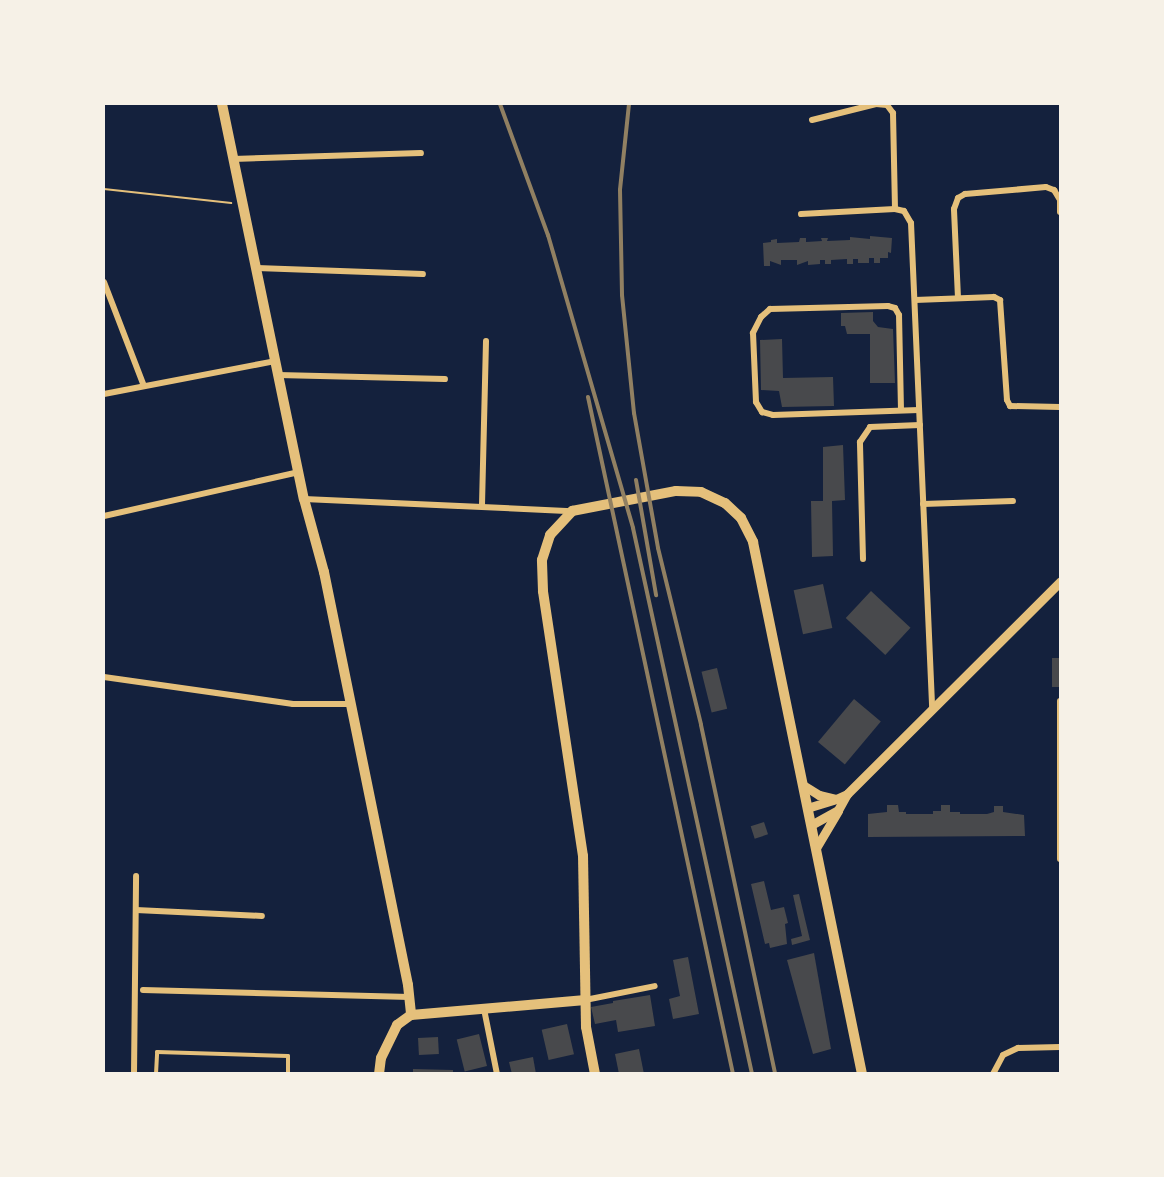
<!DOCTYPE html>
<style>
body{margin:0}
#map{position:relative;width:1164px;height:1177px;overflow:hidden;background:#14213d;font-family:Helvetica,sans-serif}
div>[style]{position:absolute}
.building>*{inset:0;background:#48494c;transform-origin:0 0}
.path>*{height:2px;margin:-1px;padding:0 1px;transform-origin:1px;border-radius:1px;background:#e5c07b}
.service>*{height:4px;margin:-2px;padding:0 2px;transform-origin:2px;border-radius:2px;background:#e5c07b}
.minor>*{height:6px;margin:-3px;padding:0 3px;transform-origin:3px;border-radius:3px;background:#e5c07b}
.tertiary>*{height:9px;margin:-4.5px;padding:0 4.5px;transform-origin:4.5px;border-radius:4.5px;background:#e5c07b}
.secondary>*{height:10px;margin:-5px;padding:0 5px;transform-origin:5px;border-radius:5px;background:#e5c07b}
.rail>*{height:4px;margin:-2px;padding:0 2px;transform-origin:2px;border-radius:2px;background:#918062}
span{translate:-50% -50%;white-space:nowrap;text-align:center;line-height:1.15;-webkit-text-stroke:6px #f6f1e7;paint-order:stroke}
.frame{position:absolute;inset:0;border:105px solid #f6f1e7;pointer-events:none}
</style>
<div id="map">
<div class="building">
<div style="clip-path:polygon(870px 236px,892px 238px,891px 253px,888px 252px,888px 258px,880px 258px,880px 263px,874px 263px,874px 258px,869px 258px,869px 263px,858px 263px,858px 259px,853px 259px,853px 264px,847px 264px,847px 259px,831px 260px,831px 264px,825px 264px,825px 260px,820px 260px,820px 264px,808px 265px,808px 261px,797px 265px,797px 260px,781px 260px,781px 265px,770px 261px,770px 266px,764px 266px,763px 243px,771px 242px,771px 240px,777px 239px,777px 243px,799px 242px,800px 238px,806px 238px,806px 242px,822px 241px,821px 238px,828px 238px,827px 241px,850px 240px,850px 237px,870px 239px)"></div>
<div style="clip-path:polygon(873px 312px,873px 321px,878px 327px,893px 329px,895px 383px,870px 383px,870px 334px,847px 334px,845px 326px,841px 326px,841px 313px)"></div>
<div style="clip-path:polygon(782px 339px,783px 378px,833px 377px,834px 406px,782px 407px,779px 391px,761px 390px,760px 340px)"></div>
<div style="clip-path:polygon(843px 445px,845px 500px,832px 501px,833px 556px,812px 557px,811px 501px,823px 501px,823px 447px)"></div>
<div style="left:823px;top:584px;width:45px;height:30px;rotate:78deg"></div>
<div style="left:871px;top:591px;width:54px;height:37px;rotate:43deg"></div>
<div style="left:1052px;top:658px;width:8px;height:29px"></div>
<div style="left:717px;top:668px;width:42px;height:16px;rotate:76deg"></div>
<div style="left:854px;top:699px;width:35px;height:56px;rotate:40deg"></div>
<div style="clip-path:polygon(887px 805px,898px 805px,899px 812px,906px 812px,906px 814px,933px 814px,933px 811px,941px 811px,941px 805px,950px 805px,950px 812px,960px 812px,960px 814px,987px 814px,994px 812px,994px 806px,1003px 806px,1003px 812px,1024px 815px,1025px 836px,868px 837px,868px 814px,887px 812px)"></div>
<div style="left:764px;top:822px;width:13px;height:14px;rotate:72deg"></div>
<div style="clip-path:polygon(764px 881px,771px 910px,784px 907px,788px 923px,785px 924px,787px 944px,770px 948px,769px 943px,765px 944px,751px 884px)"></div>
<div style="clip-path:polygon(799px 894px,810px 940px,792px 945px,791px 939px,802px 936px,793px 895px)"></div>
<div style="clip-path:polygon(814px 953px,831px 1049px,813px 1054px,787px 960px)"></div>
<div style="clip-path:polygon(688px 957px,699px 1014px,673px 1019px,669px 999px,680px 996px,673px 960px)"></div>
<div style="clip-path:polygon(650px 995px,655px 1026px,618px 1032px,616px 1020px,595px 1024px,591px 1007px,613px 1003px,613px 1001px)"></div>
<div style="left:567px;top:1024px;width:31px;height:26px;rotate:77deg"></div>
<div style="left:479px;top:1034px;width:33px;height:23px;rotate:76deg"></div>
<div style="left:438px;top:1037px;width:17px;height:20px;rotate:87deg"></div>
<div style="clip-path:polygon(639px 1049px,644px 1074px,619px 1074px,615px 1054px)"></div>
<div style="clip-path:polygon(533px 1057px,536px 1074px,512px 1074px,509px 1062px)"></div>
<div style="clip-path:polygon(413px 1069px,453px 1070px,453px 1074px,413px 1074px)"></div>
</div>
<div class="path">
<div style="left:104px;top:189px;width:128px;rotate:6.3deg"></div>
</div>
<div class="service">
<div style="left:156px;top:1074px;width:22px;rotate:-87deg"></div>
<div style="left:157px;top:1052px;width:131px;rotate:1.7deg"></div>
<div style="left:288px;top:1056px;width:18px;rotate:90deg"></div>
</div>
<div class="minor">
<div style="left:812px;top:120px;width:66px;rotate:-14deg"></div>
<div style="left:876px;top:104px;width:11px;rotate:5deg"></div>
<div style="left:887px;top:105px;width:10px;rotate:53deg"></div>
<div style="left:893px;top:113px;width:96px;rotate:88.8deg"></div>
<div style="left:233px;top:159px;width:188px;rotate:-1.8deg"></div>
<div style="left:801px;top:214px;width:94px;rotate:-3deg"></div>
<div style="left:895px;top:209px;width:9px;rotate:13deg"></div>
<div style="left:904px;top:211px;width:14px;rotate:60deg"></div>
<div style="left:911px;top:223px;width:485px;rotate:87.5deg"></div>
<div style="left:257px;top:268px;width:166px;rotate:2.1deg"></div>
<div style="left:104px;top:282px;width:111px;rotate:69deg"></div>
<div style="left:958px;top:298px;width:89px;rotate:-92.6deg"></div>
<div style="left:954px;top:209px;width:12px;rotate:-70deg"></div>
<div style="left:958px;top:198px;width:8px;rotate:-30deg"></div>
<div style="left:965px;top:194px;width:81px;rotate:-4.9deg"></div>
<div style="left:1046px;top:187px;width:9px;rotate:21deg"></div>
<div style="left:1054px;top:190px;width:12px;rotate:59deg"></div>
<div style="left:1060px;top:200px;width:12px;rotate:90deg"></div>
<div style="left:915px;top:300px;width:79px;rotate:-2.2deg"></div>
<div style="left:994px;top:297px;width:7px;rotate:27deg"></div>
<div style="left:1000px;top:300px;width:100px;rotate:86deg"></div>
<div style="left:1007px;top:400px;width:7px;rotate:63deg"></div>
<div style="left:1010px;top:406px;width:50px;rotate:1.1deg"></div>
<div style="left:278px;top:375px;width:167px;rotate:1.4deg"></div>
<div style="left:104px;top:394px;width:174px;rotate:-10.9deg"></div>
<div style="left:901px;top:410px;width:95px;rotate:-91.2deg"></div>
<div style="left:899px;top:315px;width:8px;rotate:-120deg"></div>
<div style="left:895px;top:308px;width:7px;rotate:-164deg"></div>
<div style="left:888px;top:306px;width:118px;rotate:178.5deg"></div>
<div style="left:770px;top:309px;width:12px;rotate:138deg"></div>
<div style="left:761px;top:317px;width:18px;rotate:117deg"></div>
<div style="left:753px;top:333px;width:69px;rotate:87.5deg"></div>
<div style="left:756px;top:402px;width:12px;rotate:59deg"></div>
<div style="left:762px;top:412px;width:11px;rotate:15deg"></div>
<div style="left:773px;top:415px;width:146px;rotate:-2deg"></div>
<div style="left:304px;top:499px;width:268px;rotate:2.6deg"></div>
<div style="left:923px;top:504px;width:90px;rotate:-1.9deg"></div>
<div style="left:482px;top:505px;width:164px;rotate:-88.6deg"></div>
<div style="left:104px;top:516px;width:200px;rotate:-12.7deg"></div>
<div style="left:863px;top:559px;width:117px;rotate:-91.5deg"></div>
<div style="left:860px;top:442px;width:18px;rotate:-56deg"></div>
<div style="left:870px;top:427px;width:50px;rotate:-2.3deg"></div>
<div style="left:104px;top:677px;width:191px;rotate:8.1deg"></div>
<div style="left:293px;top:704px;width:57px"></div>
<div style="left:1060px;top:701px;width:158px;rotate:90deg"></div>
<div style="left:136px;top:910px;width:126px;rotate:2.7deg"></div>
<div style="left:143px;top:990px;width:267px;rotate:1.5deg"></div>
<div style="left:585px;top:1000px;width:71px;rotate:-11.3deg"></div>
<div style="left:484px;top:1009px;width:66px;rotate:78.7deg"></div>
<div style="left:134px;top:1074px;width:198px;rotate:-89.4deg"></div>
<div style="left:993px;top:1074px;width:21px;rotate:-62deg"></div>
<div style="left:1003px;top:1055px;width:17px;rotate:-25deg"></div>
<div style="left:1018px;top:1048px;width:42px;rotate:-1.4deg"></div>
</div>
<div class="tertiary">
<div style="left:803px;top:785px;width:19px;rotate:32deg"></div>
<div style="left:819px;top:795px;width:17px;rotate:13deg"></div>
<div style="left:836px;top:799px;width:12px;rotate:-24deg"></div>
<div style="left:807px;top:808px;width:30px;rotate:-17deg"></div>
<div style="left:811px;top:825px;width:31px;rotate:-29deg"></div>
<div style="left:838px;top:810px;width:18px;rotate:-61deg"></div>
<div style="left:847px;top:794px;width:301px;rotate:-44.9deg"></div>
<div style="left:816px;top:848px;width:43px;rotate:-59.3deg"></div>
</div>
<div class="secondary">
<div style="left:222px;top:104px;width:403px;rotate:78.3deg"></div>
<div style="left:304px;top:499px;width:76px;rotate:74.7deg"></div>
<div style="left:324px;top:572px;width:421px;rotate:78.5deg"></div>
<div style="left:408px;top:985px;width:30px;rotate:84deg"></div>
<div style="left:379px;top:1074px;width:16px;rotate:-83deg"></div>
<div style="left:381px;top:1058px;width:37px;rotate:-64deg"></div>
<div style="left:397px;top:1025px;width:17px;rotate:-36deg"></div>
<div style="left:411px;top:1015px;width:175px;rotate:-4.9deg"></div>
<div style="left:595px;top:1074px;width:48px;rotate:-100.8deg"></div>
<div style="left:586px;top:1027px;width:171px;rotate:-91deg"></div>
<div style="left:583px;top:856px;width:268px;rotate:-98.6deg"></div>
<div style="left:543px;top:591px;width:31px;rotate:-92deg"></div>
<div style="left:542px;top:560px;width:26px;rotate:-72deg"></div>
<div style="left:550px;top:535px;width:33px;rotate:-47deg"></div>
<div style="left:572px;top:511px;width:106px;rotate:-10.9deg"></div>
<div style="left:676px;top:491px;width:25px;rotate:2deg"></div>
<div style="left:701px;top:492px;width:26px;rotate:25deg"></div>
<div style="left:725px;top:503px;width:22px;rotate:43deg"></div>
<div style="left:741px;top:518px;width:27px;rotate:63deg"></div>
<div style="left:753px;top:542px;width:543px;rotate:78.42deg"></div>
</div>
<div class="rail">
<div style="left:500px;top:104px;width:140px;rotate:69.9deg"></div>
<div style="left:548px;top:235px;width:305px;rotate:73.8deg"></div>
<div style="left:633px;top:528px;width:559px;rotate:77.7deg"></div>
<div style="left:629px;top:104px;width:86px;rotate:96deg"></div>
<div style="left:620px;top:190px;width:105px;rotate:88.9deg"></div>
<div style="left:622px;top:295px;width:119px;rotate:84.2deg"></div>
<div style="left:634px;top:413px;width:137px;rotate:79.9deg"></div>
<div style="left:658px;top:548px;width:182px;rotate:76.3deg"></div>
<div style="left:701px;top:725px;width:357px;rotate:78deg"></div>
<div style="left:588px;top:397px;width:692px;rotate:77.91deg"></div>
<div style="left:636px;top:480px;width:117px;rotate:80.1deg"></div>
</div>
<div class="frame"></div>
</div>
